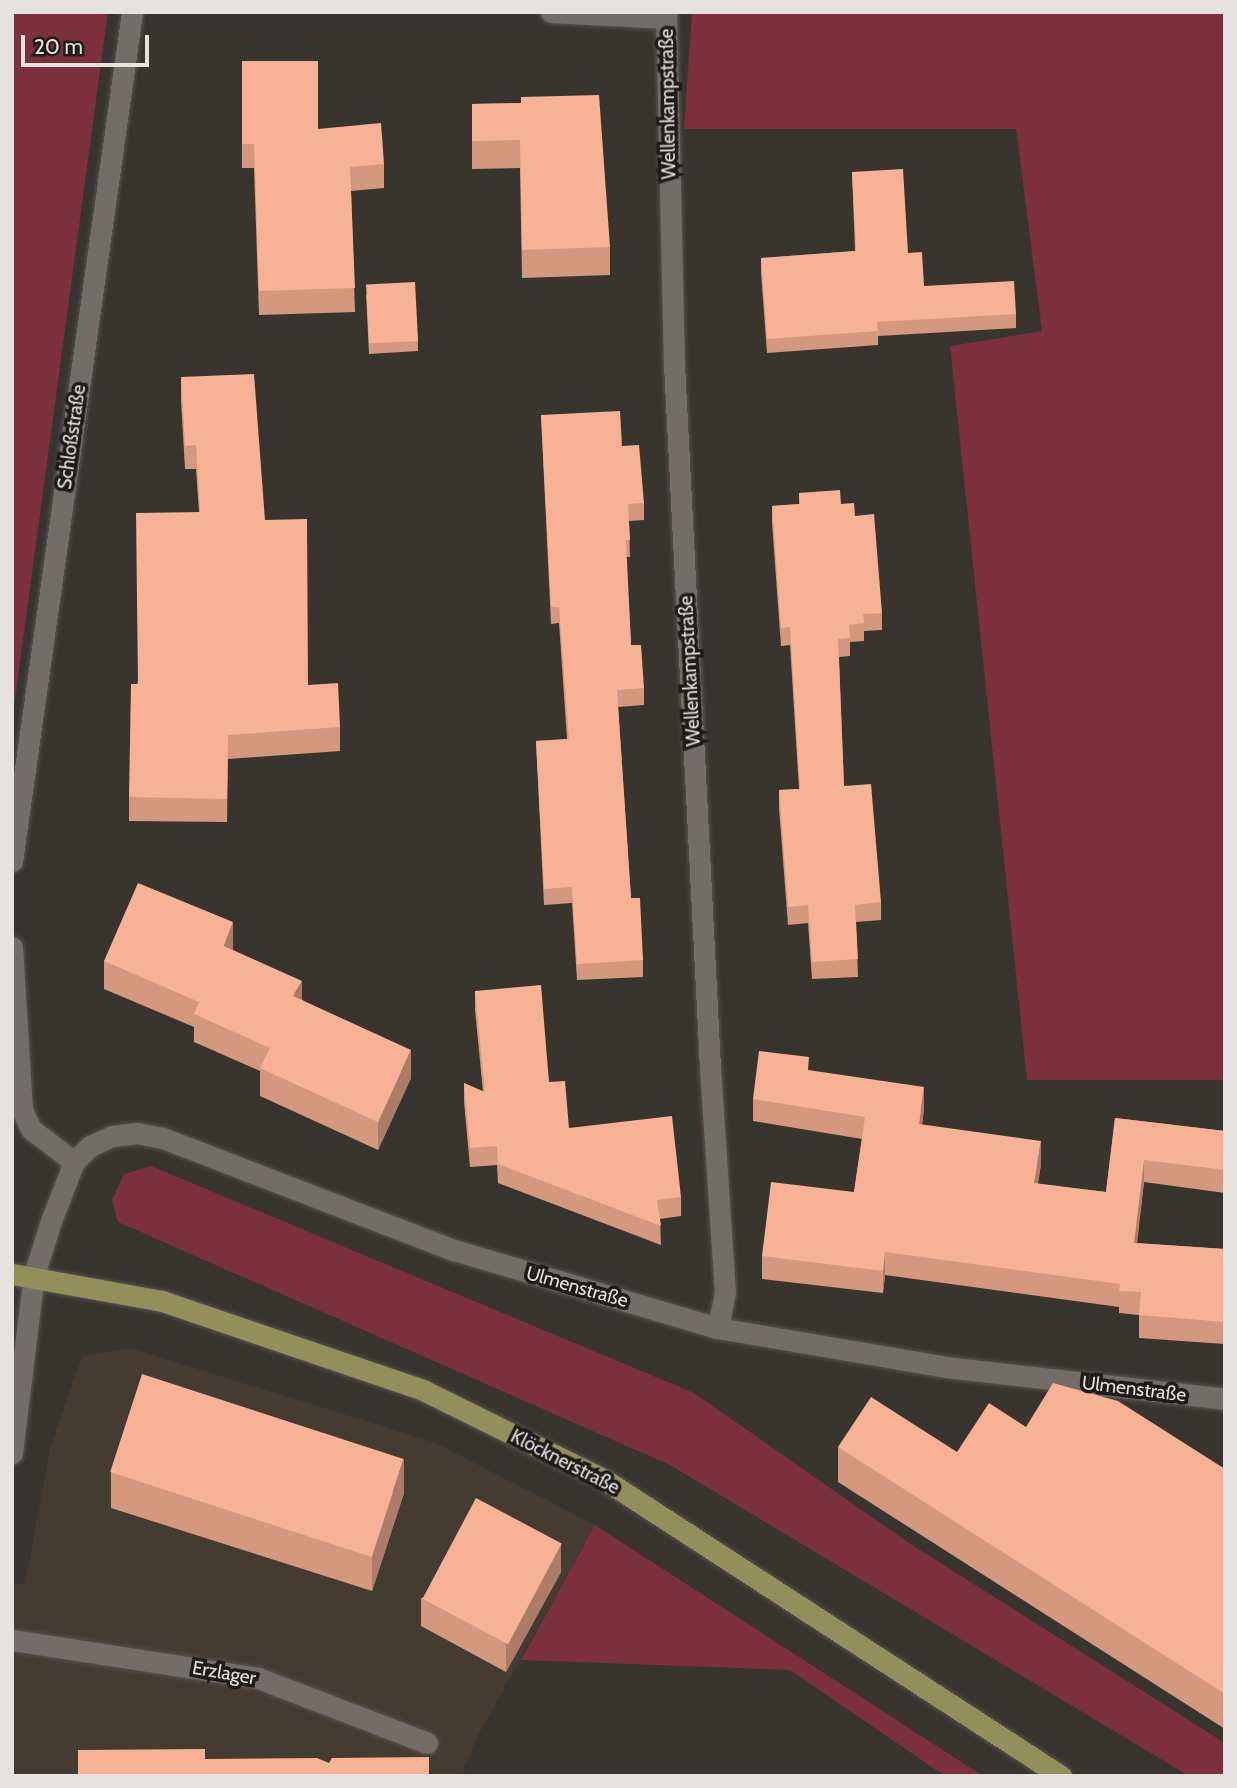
<!DOCTYPE html>
<meta charset="utf-8">
<style>
body{margin:0}
#map{position:relative;width:1237px;height:1788px;overflow:hidden;background:#38342e;font-family:Cabin,sans-serif}
div>[style]{position:absolute}
.built>*{inset:0;background:#443b31}
.green>*{inset:0;background:#7b303b}
.roads{filter:drop-shadow(0 0 2px #56534e) drop-shadow(0 0 2px #56534e)}
.minor>*{height:21px;margin:-10.5px;padding:0 10.5px;transform-origin:10.5px;border-radius:10.5px;background:#726d67}
.major>*{height:21px;margin:-10.5px;padding:0 10.5px;transform-origin:10.5px;border-radius:10.5px;background:#948e5b}
.wall>*{inset:0;background:#d4987f}
.shaded-wall>*{inset:0;background:#ad7c68}
.building>*{inset:0;background:#f7b194;transform-origin:0 0}
span{translate:-50% -50%;white-space:nowrap;text-align:center;line-height:1.15;-webkit-text-stroke:7px #1e1c19;paint-order:stroke}
.street-label{font-size:19px;color:#e5e2df}
.frame{position:absolute;inset:0;border:14px solid #e5e2df;pointer-events:none}
.scale{position:absolute;left:21px;top:35px;width:128px;height:32px;box-sizing:border-box;border:4px solid #e5e2df;border-top:0;padding-left:9px;font-size:21px;line-height:24px;white-space:nowrap;color:#e5e2df;-webkit-text-stroke:5px #1e1c19;paint-order:stroke}
</style>
<div id="map">
<div class="built">
<div style="clip-path:polygon(130px 1348px,434px 1442px,595px 1525px,475px 1741px,462px 1776px,12px 1776px,12px 1583px,25px 1585px,50px 1449px,82px 1356px)"></div>
</div>
<div class="green">
<div style="clip-path:polygon(12px 12px,108px 12px,12px 721px)"></div>
<div style="clip-path:polygon(692px 12px,1225px 12px,1225px 1080px,1027px 1080px,950px 346px,1042px 331px,1016px 129px,684px 129px)"></div>
<div style="clip-path:polygon(151px 1166px,694px 1393px,909px 1543px,1225px 1743px,1225px 1776px,1189px 1776px,670px 1465px,118px 1222px,112px 1200px,124px 1174px)"></div>
<div style="clip-path:polygon(595px 1525px,983px 1776px,945px 1776px,790px 1670px,521px 1660px)"></div>
</div>
<div class="roads">
<div class="minor">
<div style="left:551px;top:12px;width:115px;rotate:3deg"></div>
<div style="left:666px;top:12px;width:352px;rotate:88.7deg"></div>
<div style="left:674px;top:364px;width:704px;rotate:87.07deg"></div>
<div style="left:710px;top:1067px;width:225px;rotate:86.2deg"></div>
<div style="left:725px;top:1292px;width:37px;rotate:101deg"></div>
<div style="left:12px;top:861px;width:857px;rotate:-81.95deg"></div>
<div style="left:12px;top:947px;width:163px;rotate:86.5deg"></div>
<div style="left:22px;top:1110px;width:21px;rotate:65deg"></div>
<div style="left:31px;top:1129px;width:54px;rotate:37.5deg"></div>
<div style="left:12px;top:1453px;width:179px;rotate:-83deg"></div>
<div style="left:34px;top:1275px;width:57px;rotate:-72.5deg"></div>
<div style="left:51px;top:1221px;width:63px;rotate:-68.7deg"></div>
<div style="left:74px;top:1162px;width:23px;rotate:-45deg"></div>
<div style="left:90px;top:1146px;width:24px;rotate:-24deg"></div>
<div style="left:112px;top:1136px;width:25px;rotate:-7deg"></div>
<div style="left:137px;top:1133px;width:26px;rotate:11deg"></div>
<div style="left:163px;top:1138px;width:312px;rotate:21.1deg"></div>
<div style="left:454px;top:1250px;width:275px;rotate:16.5deg"></div>
<div style="left:718px;top:1328px;width:231px;rotate:9.7deg"></div>
<div style="left:946px;top:1367px;width:281px;rotate:6.5deg"></div>
<div style="left:12px;top:1640px;width:249px;rotate:8.8deg"></div>
<div style="left:258px;top:1678px;width:181px;rotate:21deg"></div>
</div>
<div class="major">
<div style="left:12px;top:1274px;width:152px;rotate:10.2deg"></div>
<div style="left:162px;top:1301px;width:276px;rotate:18.8deg"></div>
<div style="left:423px;top:1390px;width:203px;rotate:26.3deg"></div>
<div style="left:605px;top:1480px;width:544px;rotate:32.99deg"></div>
</div>
</div>
<div class="wall">
<div style="clip-path:polygon(242px 61px,318px 129px,384px 164px,384px 188px,351px 191px,355px 312px,259px 315px,254px 168px,242px 168px)"></div>
<div style="clip-path:polygon(521px 103px,610px 247px,610px 275px,522px 278px,520px 168px,472px 169px,472px 104px)"></div>
<div style="clip-path:polygon(852px 172px,908px 253px,924px 286px,1016px 314px,1016px 328px,878px 336px,878px 345px,767px 353px,761px 273px,761px 258px,855px 251px)"></div>
<div style="clip-path:polygon(366px 294px,418px 341px,418px 351px,369px 354px)"></div>
<div style="clip-path:polygon(181px 377px,265px 520px,308px 685px,340px 727px,340px 751px,228px 759px,227px 822px,129px 821px,129px 797px,137px 684px,199px 512px,196px 469px,185px 469px,181px 401px)"></div>
<div style="clip-path:polygon(541px 415px,622px 446px,644px 503px,644px 520px,629px 521px,630px 557px,626px 557px,631px 645px,644px 688px,644px 705px,618px 707px,631px 898px,643px 960px,643px 977px,577px 980px,572px 903px,544px 905px,536px 741px,567px 739px,559px 623px,551px 624px)"></div>
<div style="clip-path:polygon(799px 493px,841px 504px,855px 516px,882px 613px,882px 630px,864px 631px,864px 641px,850px 642px,850px 656px,839px 657px,844px 786px,881px 902px,881px 920px,856px 922px,858px 977px,812px 979px,808px 923px,788px 925px,779px 808px,779px 790px,799px 789px,790px 645px,781px 646px,772px 523px,772px 506px,799px 504px)"></div>
<div style="clip-path:polygon(233px 950px,411px 1078px,378px 1150px,260px 1096px,260px 1071px,194px 1042px,194px 1027px,104px 989px,104px 961px)"></div>
<div style="clip-path:polygon(475px 991px,549px 1082px,569px 1128px,681px 1197px,681px 1216px,660px 1219px,661px 1245px,498px 1183px,497px 1165px,470px 1167px,464px 1102px,464px 1083px,483px 1092px,475px 1010px)"></div>
<div style="clip-path:polygon(809px 1070px,924px 1109px,922px 1125px,1041px 1164px,1038px 1184px,1106px 1192px,1115px 1118px,1225px 1131px,1225px 1193px,1144px 1182px,1137px 1243px,1225px 1249px,1225px 1344px,1139px 1338px,1139px 1315px,1119px 1313px,1119px 1307px,885px 1275px,883px 1293px,762px 1279px,762px 1256px,854px 1192px,862px 1139px,753px 1121px,753px 1099px)"></div>
<div style="clip-path:polygon(1026px 1427px,1225px 1469px,1225px 1729px,838px 1482px,838px 1447px,957px 1452px)"></div>
<div style="clip-path:polygon(111px 1472px,404px 1493px,372px 1591px,111px 1508px)"></div>
<div style="clip-path:polygon(561px 1572px,506px 1672px,421px 1626px,421px 1598px)"></div>
</div>
<div class="shaded-wall">
<div style="clip-path:polygon(233px 922px,233px 950px,224px 946px)"></div>
<div style="clip-path:polygon(302px 981px,302px 1008px,293px 996px)"></div>
<div style="clip-path:polygon(411px 1050px,411px 1078px,378px 1150px,378px 1122px)"></div>
<div style="clip-path:polygon(924px 1087px,924px 1109px,919px 1147px,919px 1124px)"></div>
<div style="clip-path:polygon(1041px 1141px,1041px 1164px,1034px 1206px,1034px 1183px)"></div>
<div style="clip-path:polygon(1144px 1160px,1144px 1182px,1134px 1265px,1134px 1243px)"></div>
<div style="clip-path:polygon(885px 1252px,885px 1275px,883px 1293px,883px 1271px)"></div>
<div style="clip-path:polygon(404px 1458px,404px 1493px,372px 1591px,372px 1556px)"></div>
<div style="clip-path:polygon(561px 1544px,561px 1572px,506px 1672px,506px 1644px)"></div>
</div>
<div class="building">
<div style="clip-path:polygon(242px 61px,318px 61px,318px 129px,381px 123px,384px 164px,350px 167px,355px 288px,259px 291px,254px 144px,242px 144px)"></div>
<div style="clip-path:polygon(599px 95px,610px 247px,522px 250px,520px 140px,472px 141px,472px 104px,521px 103px,521px 97px)"></div>
<div style="clip-path:polygon(903px 169px,908px 253px,922px 252px,924px 286px,1014px 281px,1016px 314px,877px 322px,878px 331px,767px 339px,761px 258px,856px 251px,852px 172px)"></div>
<div style="left:415px;top:282px;width:59px;height:49px;rotate:87deg"></div>
<div style="clip-path:polygon(254px 374px,265px 520px,307px 519px,308px 685px,338px 683px,340px 727px,228px 735px,227px 799px,129px 797px,131px 684px,138px 684px,136px 513px,200px 512px,196px 445px,185px 446px,181px 377px)"></div>
<div style="clip-path:polygon(620px 411px,622px 446px,639px 445px,644px 503px,628px 504px,630px 540px,626px 540px,631px 645px,641px 645px,644px 688px,617px 690px,631px 898px,640px 898px,643px 960px,577px 964px,572px 887px,544px 889px,536px 741px,569px 739px,559px 607px,551px 607px,541px 415px)"></div>
<div style="clip-path:polygon(840px 490px,841px 504px,854px 503px,855px 516px,874px 514px,882px 613px,863px 614px,864px 623px,849px 625px,850px 638px,838px 639px,844px 786px,871px 784px,881px 902px,855px 905px,858px 959px,812px 962px,808px 905px,788px 907px,779px 790px,800px 789px,790px 627px,781px 628px,772px 506px,800px 504px,799px 493px)"></div>
<div style="clip-path:polygon(138px 883px,233px 922px,224px 946px,302px 981px,293px 996px,411px 1050px,378px 1122px,260px 1068px,270px 1048px,194px 1014px,199px 1002px,104px 961px)"></div>
<div style="clip-path:polygon(541px 985px,549px 1082px,565px 1081px,569px 1128px,672px 1116px,681px 1197px,657px 1200px,661px 1226px,498px 1164px,497px 1146px,470px 1148px,464px 1083px,485px 1092px,475px 991px)"></div>
<div style="clip-path:polygon(759px 1051px,809px 1057px,808px 1070px,924px 1087px,919px 1124px,1041px 1141px,1034px 1183px,1106px 1192px,1115px 1118px,1225px 1131px,1225px 1170px,1144px 1160px,1134px 1243px,1225px 1249px,1225px 1322px,1139px 1315px,1141px 1292px,1119px 1291px,1120px 1284px,885px 1252px,883px 1271px,762px 1256px,771px 1182px,854px 1192px,865px 1117px,753px 1099px)"></div>
<div style="left:142px;top:1374px;width:275px;height:103px;rotate:18deg"></div>
<div style="clip-path:polygon(1053px 1383px,1118px 1401px,1225px 1469px,1225px 1694px,838px 1447px,871px 1397px,957px 1452px,989px 1403px,1026px 1427px)"></div>
<div style="left:476px;top:1498px;width:97px;height:114px;rotate:28deg"></div>
<div style="clip-path:polygon(205px 1749px,205px 1759px,317px 1758px,329px 1763px,332px 1758px,429px 1757px,429px 1776px,78px 1776px,78px 1750px)"></div>
</div>
<div class="street-label">
<span style="left:668px;top:104px;rotate:-91deg">Wellenkampstraße</span>
<span style="left:72px;top:437px;rotate:-82deg">Schloßstraße</span>
<span style="left:690px;top:671px;rotate:-93deg">Wellenkampstraße</span>
<span style="left:577px;top:1287px;rotate:16deg">Ulmenstraße</span>
<span style="left:1134px;top:1389px;rotate:7deg">Ulmenstraße</span>
<span style="left:565px;top:1462px;rotate:27deg">Klöcknerstraße</span>
<span style="left:224px;top:1673px;rotate:10deg">Erzlager</span>
</div>
<div class="frame"></div>
<div class="scale">20 m</div>
</div>
